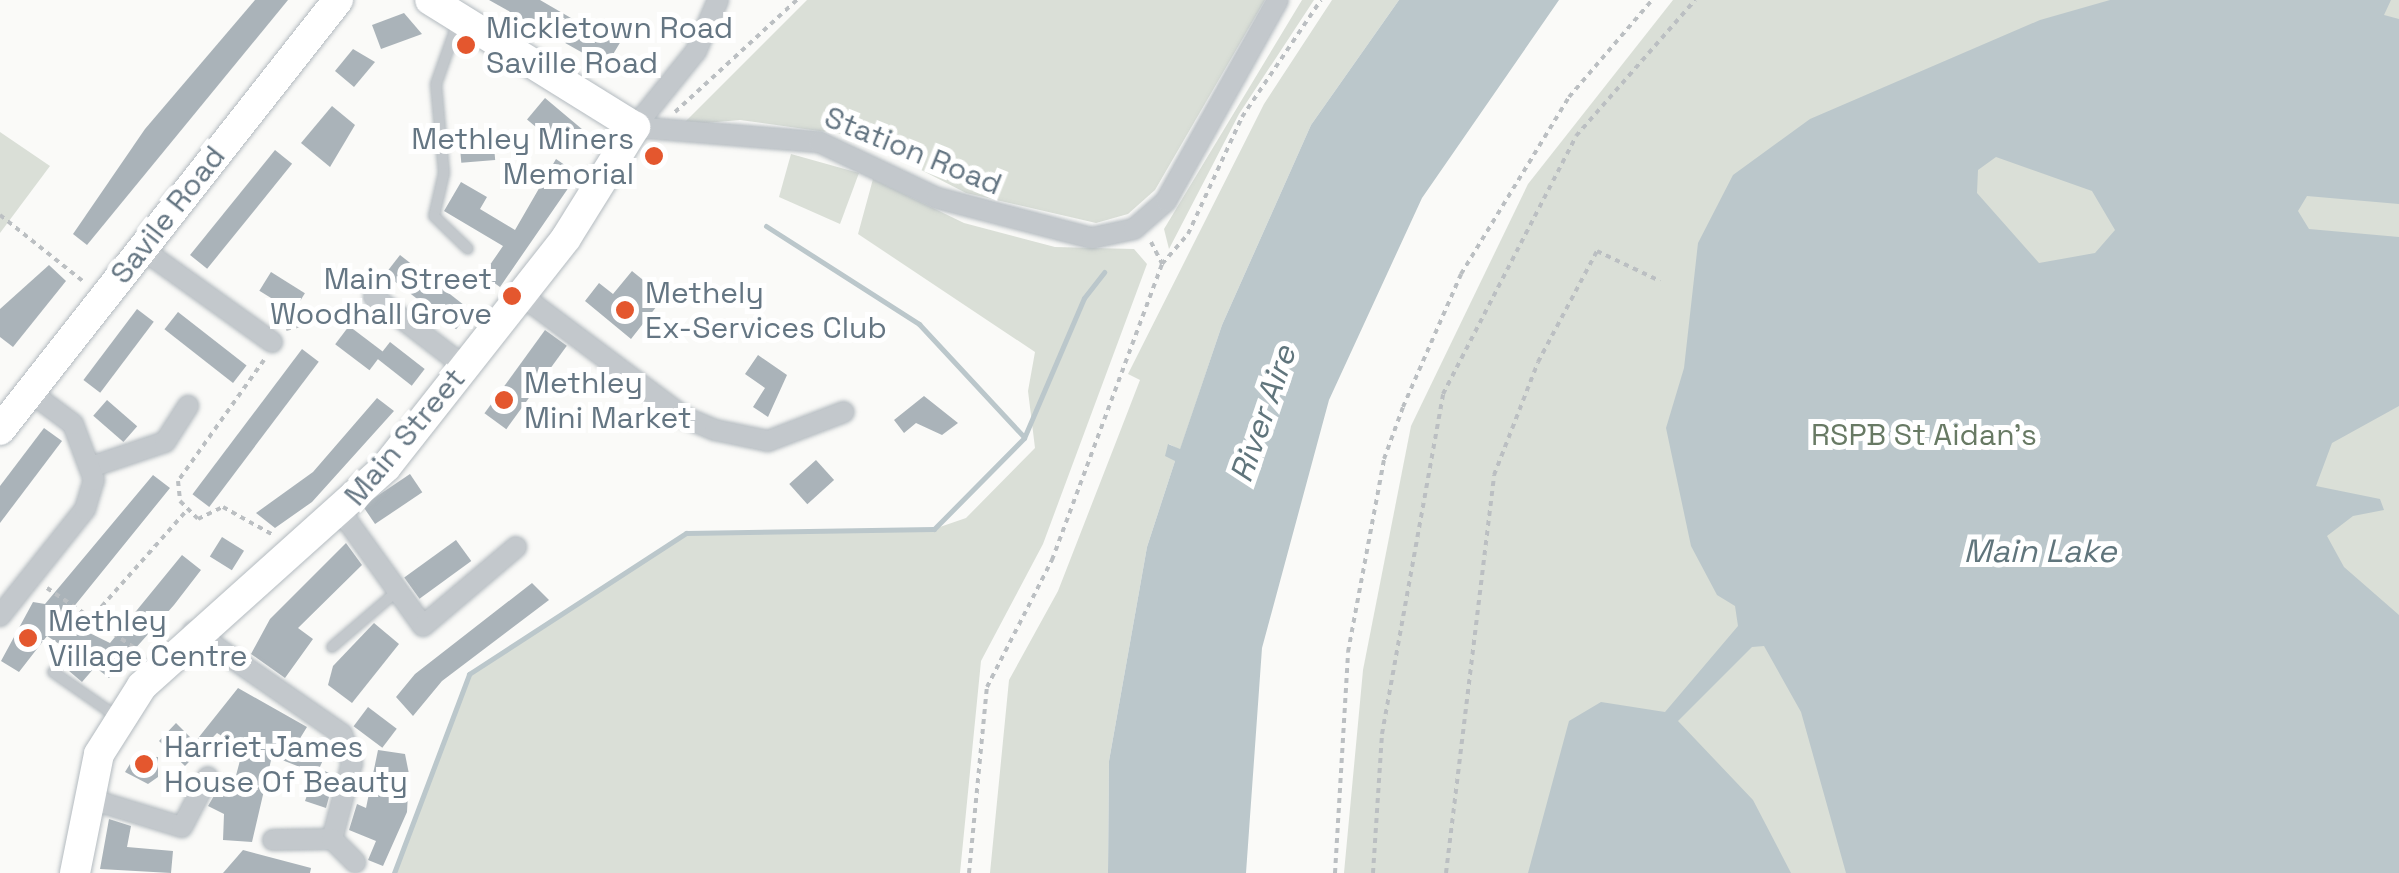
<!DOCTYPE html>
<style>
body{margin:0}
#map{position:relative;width:2399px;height:873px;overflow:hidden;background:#fafaf8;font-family:"Space Grotesk",sans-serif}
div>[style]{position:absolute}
.green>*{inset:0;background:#dadfd7}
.water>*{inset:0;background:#bbc7cb}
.stream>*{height:5px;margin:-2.5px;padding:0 2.5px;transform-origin:2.5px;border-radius:2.5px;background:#bbc7cb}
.building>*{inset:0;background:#aab3b9;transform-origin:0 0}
.path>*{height:4px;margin-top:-2px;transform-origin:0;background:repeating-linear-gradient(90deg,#bbbfc2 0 5px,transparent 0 10px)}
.roads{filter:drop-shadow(0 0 2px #b3babf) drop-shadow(0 0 2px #b3babf)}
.lane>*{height:10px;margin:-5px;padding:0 5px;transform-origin:5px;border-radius:5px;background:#c3c8cc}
.street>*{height:20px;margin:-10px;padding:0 10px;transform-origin:10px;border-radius:10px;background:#c3c8cc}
.secondary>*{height:30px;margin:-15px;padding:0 15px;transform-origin:15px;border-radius:15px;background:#fff}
.dots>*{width:28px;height:28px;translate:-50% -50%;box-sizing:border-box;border:5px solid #fff;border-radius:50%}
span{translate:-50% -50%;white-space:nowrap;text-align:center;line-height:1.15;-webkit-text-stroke:10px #fff;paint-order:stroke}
.poi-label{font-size:30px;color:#657683}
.left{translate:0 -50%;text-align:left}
.right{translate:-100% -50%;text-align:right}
.street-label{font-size:30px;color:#657683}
.park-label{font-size:30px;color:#687a64}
.water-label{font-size:32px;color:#60757c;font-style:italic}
</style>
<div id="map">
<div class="green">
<div style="clip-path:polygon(807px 0,1265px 0,1155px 190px,1128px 214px,1096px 223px,966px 193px,855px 136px,740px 120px,682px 125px)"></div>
<div style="clip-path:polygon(1302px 0,1314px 0,1239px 114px,1169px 249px,1164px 229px)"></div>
<div style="clip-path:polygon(1332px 0,1399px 0,1311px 125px,1222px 325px,1180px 450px,1169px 444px,1175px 461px,1147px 547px,1109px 761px,1108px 873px,990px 873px,1009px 680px,1058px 591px,1116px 442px,1140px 380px,1128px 374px,1264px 104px)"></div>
<div style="clip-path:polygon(1673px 0,2399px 0,2399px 873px,1344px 873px,1363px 670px,1411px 426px,1528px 184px)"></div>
<div style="clip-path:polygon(0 132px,50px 166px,0 233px)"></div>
<div style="clip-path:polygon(791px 154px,859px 173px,840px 224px,779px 197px)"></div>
<div style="clip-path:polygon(873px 179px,964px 223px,1055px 247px,1134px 249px,1147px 264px,1043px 544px,981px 661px,960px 873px,394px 873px,469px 674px,686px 533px,934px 529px,966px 518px,1035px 448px,1028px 391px,1035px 352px,858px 234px)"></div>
</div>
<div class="water">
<div style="clip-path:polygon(1399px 0,1559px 0,1422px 198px,1329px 400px,1262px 648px,1246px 873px,1108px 873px,1109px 761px,1147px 547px,1175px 461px,1165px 456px,1168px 444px,1180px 449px,1222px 325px,1311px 125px)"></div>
<div style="clip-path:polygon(evenodd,2110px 0,2391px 0,2384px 15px,2399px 19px,2399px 204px,2307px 196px,2298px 211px,2309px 229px,2399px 237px,2399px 406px,2332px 443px,2316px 486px,2380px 499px,2384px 510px,2353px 516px,2327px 536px,2344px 567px,2399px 615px,2399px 873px,1846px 873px,1801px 712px,1764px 646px,1752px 647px,1678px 721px,1753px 800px,1791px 873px,1528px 873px,1569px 721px,1601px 702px,1665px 712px,1738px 626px,1735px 606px,1717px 595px,1691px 546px,1666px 428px,1684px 368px,1698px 243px,1733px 175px,1810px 119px,2040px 20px,2110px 0,1996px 157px,2092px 191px,2115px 230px,2095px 253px,2039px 263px,1977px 193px,1978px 170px,1996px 157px)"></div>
</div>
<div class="stream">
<div style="left:766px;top:226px;width:182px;rotate:32.6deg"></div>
<div style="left:919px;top:324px;width:154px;rotate:47.1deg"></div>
<div style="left:394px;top:873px;width:213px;rotate:-69.3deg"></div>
<div style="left:469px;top:674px;width:259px;rotate:-33deg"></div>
<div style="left:686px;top:533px;width:248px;rotate:-0.9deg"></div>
<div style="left:934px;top:529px;width:128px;rotate:-45.3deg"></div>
<div style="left:1024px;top:438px;width:152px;rotate:-66.8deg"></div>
<div style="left:1084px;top:298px;width:33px;rotate:-52deg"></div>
</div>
<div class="building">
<div style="clip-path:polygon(255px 0,288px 0,87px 245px,73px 234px,145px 129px)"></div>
<div style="clip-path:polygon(489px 0,540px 0,602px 36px,608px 26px,624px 36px,606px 66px)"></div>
<div style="clip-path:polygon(404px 13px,422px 34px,381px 49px,372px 25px)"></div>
<div style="clip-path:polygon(353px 49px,375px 62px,354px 87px,335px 71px)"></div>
<div style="left:545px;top:98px;width:52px;height:28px;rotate:40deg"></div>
<div style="clip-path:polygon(332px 106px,355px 125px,330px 167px,301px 143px)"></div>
<div style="left:493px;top:135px;width:25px;height:34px;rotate:85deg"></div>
<div style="left:275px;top:150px;width:22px;height:135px;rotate:39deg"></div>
<div style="clip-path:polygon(556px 159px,578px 174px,500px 287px,483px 275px,503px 246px,444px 211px,461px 182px,487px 197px,480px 209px,515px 230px)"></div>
<div style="left:400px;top:255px;width:90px;height:24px;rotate:38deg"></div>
<div style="clip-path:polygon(49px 265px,66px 281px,13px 347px,0 337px,0 309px)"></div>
<div style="clip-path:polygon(632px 271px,664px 297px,631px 339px,585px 301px,599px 283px,613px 294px)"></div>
<div style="left:271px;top:272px;width:40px;height:22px;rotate:32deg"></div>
<div style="left:137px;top:309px;width:21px;height:89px;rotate:37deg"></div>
<div style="left:178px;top:312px;width:87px;height:22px;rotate:38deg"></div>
<div style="left:349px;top:326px;width:43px;height:23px;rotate:37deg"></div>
<div style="left:545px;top:330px;width:27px;height:103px;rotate:36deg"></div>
<div style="left:390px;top:342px;width:44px;height:21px;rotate:38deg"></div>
<div style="left:302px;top:349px;width:21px;height:182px;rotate:37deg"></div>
<div style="clip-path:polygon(758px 355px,787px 375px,768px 417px,753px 407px,765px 388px,745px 374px)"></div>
<div style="clip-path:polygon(924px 396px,958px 423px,942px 435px,916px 423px,904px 433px,894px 420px)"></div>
<div style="clip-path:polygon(377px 398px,394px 411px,312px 502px,275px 528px,256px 513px,313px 472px)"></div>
<div style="left:107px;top:400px;width:40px;height:21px;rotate:41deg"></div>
<div style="clip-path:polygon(44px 428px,62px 441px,0 523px,0 486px)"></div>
<div style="left:816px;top:460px;width:27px;height:36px;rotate:48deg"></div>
<div style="left:410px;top:474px;width:22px;height:57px;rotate:56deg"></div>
<div style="clip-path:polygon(153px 475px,170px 488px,63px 620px,110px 643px,182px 555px,201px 570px,174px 605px,109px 678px,95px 667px,82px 682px,62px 665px,73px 653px,47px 636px,19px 672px,1px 661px,33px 602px,45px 604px)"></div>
<div style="left:222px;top:537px;width:26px;height:23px;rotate:32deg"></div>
<div style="left:456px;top:540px;width:26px;height:64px;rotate:54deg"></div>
<div style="clip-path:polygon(346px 543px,362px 565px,298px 628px,313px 639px,285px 678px,251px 654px,270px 619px)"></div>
<div style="clip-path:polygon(532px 583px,549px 600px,442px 681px,413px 716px,396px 697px,415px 674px)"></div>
<div style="clip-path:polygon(374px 623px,399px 644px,352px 703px,328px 685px,333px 666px)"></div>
<div style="clip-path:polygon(238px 688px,307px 727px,299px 740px,327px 751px,319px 769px,335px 775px,326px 808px,305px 801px,315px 773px,272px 756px,252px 842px,223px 840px,224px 814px,208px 806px,222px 782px,233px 787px,243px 749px,217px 733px,185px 766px,159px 741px,176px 723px,195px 742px)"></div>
<div style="left:368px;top:707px;width:36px;height:24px;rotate:37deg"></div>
<div style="clip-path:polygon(378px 750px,405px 754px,409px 774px,407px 812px,383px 866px,368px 860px,376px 841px,349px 830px,357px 804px,366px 808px)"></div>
<div style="clip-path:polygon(135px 756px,158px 757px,158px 777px,148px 784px,125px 772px)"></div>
<div style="clip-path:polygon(109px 819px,131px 826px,127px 847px,173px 851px,171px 873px,100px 869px)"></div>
<div style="clip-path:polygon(243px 850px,311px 868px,310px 873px,223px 873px)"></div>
</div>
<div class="path">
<div style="left:675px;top:112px;width:166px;rotate:-42.6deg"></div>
<div style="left:0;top:215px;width:107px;rotate:38.6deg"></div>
<div style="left:1151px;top:242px;width:25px;rotate:63deg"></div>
<div style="left:286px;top:329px;width:76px;rotate:-15.3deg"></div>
<div style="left:264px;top:360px;width:148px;rotate:125.4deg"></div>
<div style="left:178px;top:481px;width:20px;rotate:84deg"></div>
<div style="left:180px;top:501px;width:25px;rotate:45deg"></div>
<div style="left:198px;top:519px;width:28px;rotate:-26deg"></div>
<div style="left:223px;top:507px;width:57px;rotate:29.2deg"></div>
<div style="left:47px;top:588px;width:115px;rotate:34.4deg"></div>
<div style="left:95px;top:614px;width:140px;rotate:-48.5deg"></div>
<div style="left:969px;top:873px;width:187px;rotate:-84.5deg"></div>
<div style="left:987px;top:687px;width:143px;rotate:-62.9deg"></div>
<div style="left:1052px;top:560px;width:316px;rotate:-69.6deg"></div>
<div style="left:1162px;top:264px;width:40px;rotate:-49deg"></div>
<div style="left:1188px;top:234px;width:129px;rotate:-65.2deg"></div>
<div style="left:1242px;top:117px;width:141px;rotate:-56deg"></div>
<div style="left:1335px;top:873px;width:221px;rotate:-86.6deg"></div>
<div style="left:1348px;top:652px;width:196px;rotate:-79.4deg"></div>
<div style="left:1384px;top:459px;width:55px;rotate:-69.9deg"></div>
<div style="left:1403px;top:407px;width:145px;rotate:-66.4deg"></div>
<div style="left:1461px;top:274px;width:207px;rotate:-58.6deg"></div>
<div style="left:1569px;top:97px;width:128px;rotate:-49.4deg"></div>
<div style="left:1373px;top:873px;width:139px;rotate:-86.3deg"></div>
<div style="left:1382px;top:734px;width:345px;rotate:-79.8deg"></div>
<div style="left:1443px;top:394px;width:290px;rotate:-62.7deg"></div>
<div style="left:1576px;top:136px;width:181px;rotate:-48.8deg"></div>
<div style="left:1446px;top:873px;width:401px;rotate:-83.1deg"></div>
<div style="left:1494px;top:475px;width:121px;rotate:-68.7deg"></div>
<div style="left:1538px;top:362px;width:126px;rotate:-62deg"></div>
<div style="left:1597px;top:251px;width:70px;rotate:25.5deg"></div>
</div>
<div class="roads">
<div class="lane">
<div style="left:458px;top:22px;width:66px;rotate:109.5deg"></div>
<div style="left:436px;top:84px;width:89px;rotate:84.9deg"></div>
<div style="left:444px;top:173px;width:44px;rotate:103.1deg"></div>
<div style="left:434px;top:216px;width:47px;rotate:44.1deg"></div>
<div style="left:332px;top:647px;width:83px;rotate:-40.6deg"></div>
<div style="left:53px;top:672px;width:80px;rotate:34.9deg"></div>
</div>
<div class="street">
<div style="left:718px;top:0;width:56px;rotate:113.3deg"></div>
<div style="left:696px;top:51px;width:97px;rotate:128.8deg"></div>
<div style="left:635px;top:127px;width:185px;rotate:4.7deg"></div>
<div style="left:819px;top:142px;width:131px;rotate:25.4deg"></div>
<div style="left:937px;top:198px;width:160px;rotate:14.5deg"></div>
<div style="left:1092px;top:238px;width:43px;rotate:-12.1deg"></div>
<div style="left:1134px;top:229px;width:43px;rotate:-41.2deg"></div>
<div style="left:1166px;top:201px;width:230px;rotate:-60.9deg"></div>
<div style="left:142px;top:249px;width:160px;rotate:35.6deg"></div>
<div style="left:521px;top:295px;width:204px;rotate:36.8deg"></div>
<div style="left:684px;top:417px;width:34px;rotate:23deg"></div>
<div style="left:715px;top:430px;width:54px;rotate:11.7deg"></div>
<div style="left:768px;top:441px;width:81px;rotate:-20.9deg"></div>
<div style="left:374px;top:297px;width:115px;rotate:37.6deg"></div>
<div style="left:91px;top:467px;width:78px;rotate:-18.7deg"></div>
<div style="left:165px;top:442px;width:43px;rotate:-57.4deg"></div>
<div style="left:341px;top:512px;width:140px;rotate:54.3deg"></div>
<div style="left:423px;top:626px;width:122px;rotate:-40.3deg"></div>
<div style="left:0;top:616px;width:137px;rotate:-51.5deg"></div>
<div style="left:85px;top:509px;width:30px;rotate:-73deg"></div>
<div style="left:94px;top:480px;width:60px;rotate:-110.6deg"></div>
<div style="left:73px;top:424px;width:54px;rotate:-143.3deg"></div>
<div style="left:193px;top:631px;width:181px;rotate:34.7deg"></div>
<div style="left:342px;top:734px;width:31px;rotate:71deg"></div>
<div style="left:352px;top:763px;width:79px;rotate:104.7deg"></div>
<div style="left:87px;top:798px;width:99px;rotate:17deg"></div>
<div style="left:182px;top:827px;width:56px;rotate:-62.5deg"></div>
<div style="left:273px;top:840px;width:59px;rotate:-1deg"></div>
<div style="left:332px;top:839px;width:33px;rotate:45deg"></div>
</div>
<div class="secondary">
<div style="left:0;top:430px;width:547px;rotate:-51.83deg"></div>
<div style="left:75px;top:873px;width:121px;rotate:-78.6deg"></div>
<div style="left:99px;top:754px;width:80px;rotate:-57.7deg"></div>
<div style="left:142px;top:686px;width:328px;rotate:-41.9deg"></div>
<div style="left:386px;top:467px;width:291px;rotate:-51.8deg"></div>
<div style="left:566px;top:238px;width:131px;rotate:-58.1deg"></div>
<div style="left:635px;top:127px;width:241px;rotate:-148.2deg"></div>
</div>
</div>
<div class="dots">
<div style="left:466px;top:45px;background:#e4572e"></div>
<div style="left:654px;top:156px;background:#e4572e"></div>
<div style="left:512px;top:296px;background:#e4572e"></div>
<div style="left:625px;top:310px;background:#e4572e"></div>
<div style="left:504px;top:400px;background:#e4572e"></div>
<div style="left:28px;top:638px;background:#e4572e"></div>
<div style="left:144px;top:764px;background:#e4572e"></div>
</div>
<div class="poi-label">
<span class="left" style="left:486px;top:45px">Mickletown Road<br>Saville Road</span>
<span class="right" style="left:634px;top:156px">Methley Miners<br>Memorial</span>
<span class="right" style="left:492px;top:296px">Main Street<br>Woodhall Grove</span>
<span class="left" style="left:645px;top:310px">Methely<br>Ex-Services Club</span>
<span class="left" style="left:524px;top:400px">Methley<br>Mini Market</span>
<span class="left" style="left:48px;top:638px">Methley<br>Village Centre</span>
<span class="left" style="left:164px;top:764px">Harriet James<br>House Of Beauty</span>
</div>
<div class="street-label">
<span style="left:913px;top:151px;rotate:22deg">Station Road</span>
<span style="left:168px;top:215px;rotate:-52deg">Savile Road</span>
<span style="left:405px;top:437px;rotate:-50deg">Main Street</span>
</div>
<div class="park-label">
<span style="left:1924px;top:435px">RSPB St Aidan's</span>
</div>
<div class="water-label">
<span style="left:1263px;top:414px;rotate:-71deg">River Aire</span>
<span style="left:2040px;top:551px">Main Lake</span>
</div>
</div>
